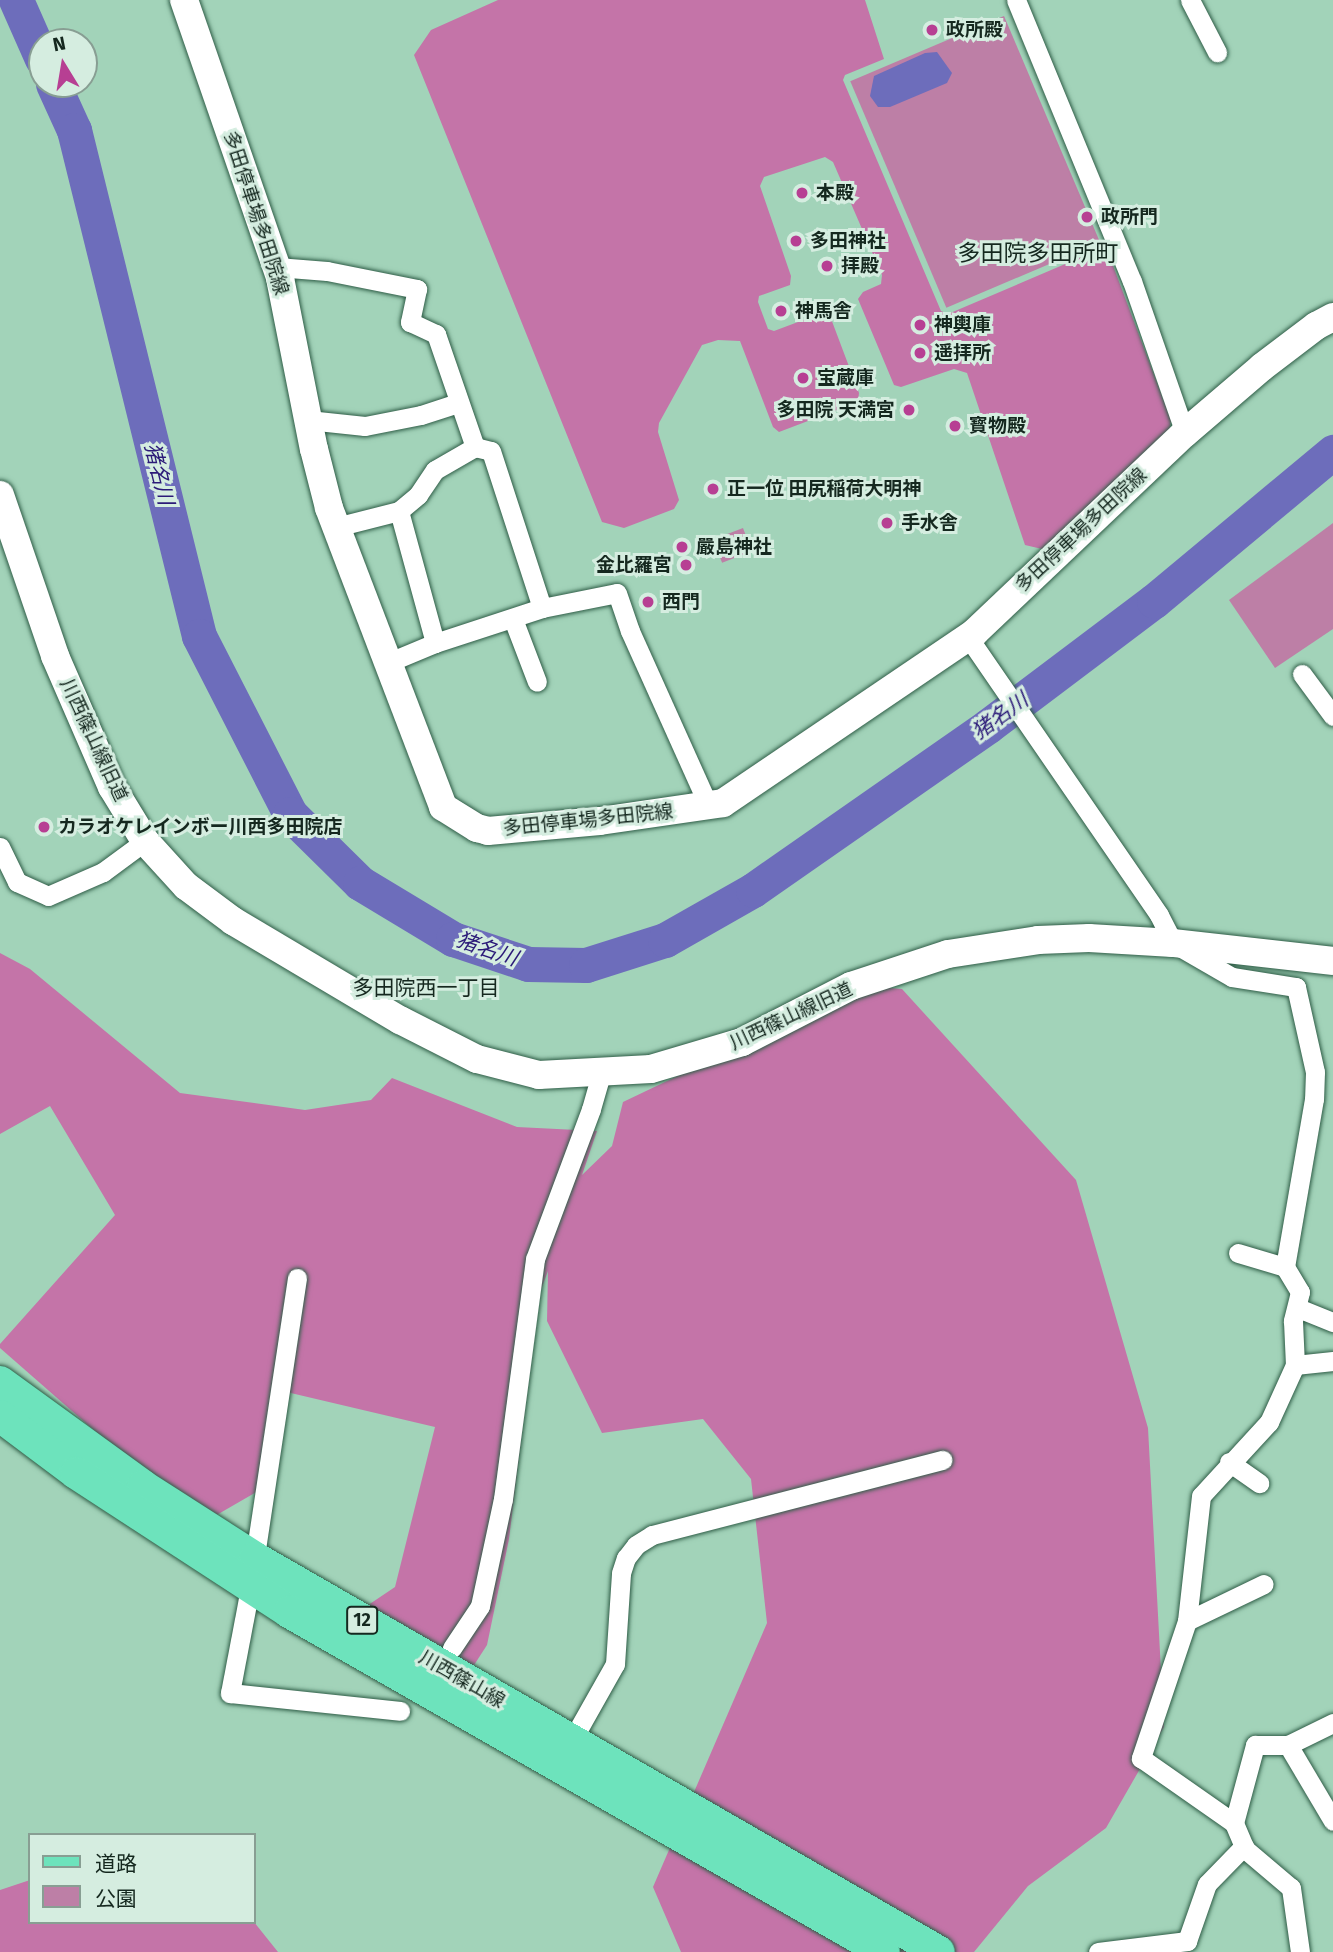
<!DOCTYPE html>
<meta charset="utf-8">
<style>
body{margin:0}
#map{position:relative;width:1333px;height:1952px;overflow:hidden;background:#a2d3b9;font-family:"Fira Sans","Noto Sans JP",sans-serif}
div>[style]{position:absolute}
.green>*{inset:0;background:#bd7fa6;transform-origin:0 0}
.forest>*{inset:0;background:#c474a8}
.water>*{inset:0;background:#6d6dbb}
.river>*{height:35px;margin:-17.5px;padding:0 17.5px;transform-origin:17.5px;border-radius:17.5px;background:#6d6dbb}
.roads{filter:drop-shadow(0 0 2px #2f5d47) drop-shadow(0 0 2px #2f5d47)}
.street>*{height:19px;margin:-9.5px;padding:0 9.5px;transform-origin:9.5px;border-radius:9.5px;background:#fff}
.secondary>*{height:28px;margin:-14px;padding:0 14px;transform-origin:14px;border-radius:14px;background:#fff}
.primary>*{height:32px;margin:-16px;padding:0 16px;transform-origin:16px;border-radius:16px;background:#6de3bc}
.dots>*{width:19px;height:19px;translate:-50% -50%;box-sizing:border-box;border:4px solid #d5ede0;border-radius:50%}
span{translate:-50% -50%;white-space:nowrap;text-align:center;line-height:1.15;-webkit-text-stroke:6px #d5ede0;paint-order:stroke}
.shield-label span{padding:2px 5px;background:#d5ede0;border:2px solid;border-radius:5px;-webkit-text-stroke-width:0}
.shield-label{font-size:18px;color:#15281f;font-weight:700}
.poi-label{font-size:19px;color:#15281f;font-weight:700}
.left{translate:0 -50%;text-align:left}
.right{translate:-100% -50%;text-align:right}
.street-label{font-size:19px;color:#15281f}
.water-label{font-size:21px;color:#2b1a78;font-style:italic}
.neighbourhood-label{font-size:21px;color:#15281f}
.quarter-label{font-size:23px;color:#15281f}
.legend{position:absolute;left:28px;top:1833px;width:228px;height:91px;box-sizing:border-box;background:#d5ede0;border:2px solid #889e93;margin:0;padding:9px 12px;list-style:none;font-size:21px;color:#15281f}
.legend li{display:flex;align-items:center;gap:14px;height:35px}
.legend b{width:35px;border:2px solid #889e93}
.north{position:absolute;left:28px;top:28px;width:70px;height:70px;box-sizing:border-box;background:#d5ede0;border:2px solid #889e93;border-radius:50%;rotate:349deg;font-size:19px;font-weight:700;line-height:28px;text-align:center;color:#15281f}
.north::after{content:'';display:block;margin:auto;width:24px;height:32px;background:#b73f93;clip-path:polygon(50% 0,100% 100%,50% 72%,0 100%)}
</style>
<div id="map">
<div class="green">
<div style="left:1004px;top:16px;width:246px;height:167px;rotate:67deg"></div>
<div style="clip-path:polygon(1333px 523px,1333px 629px,1275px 668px,1229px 600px)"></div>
<div style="left:743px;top:528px;width:25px;height:32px;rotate:69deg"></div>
</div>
<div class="forest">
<div style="clip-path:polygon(498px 0,865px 0,884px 59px,845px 75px,843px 80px,941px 311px,948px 314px,1098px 250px,1109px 255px,1171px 420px,1169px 432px,1042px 549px,1025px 545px,967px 373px,954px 369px,901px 387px,894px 385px,858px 299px,863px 292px,881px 284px,882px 275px,833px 162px,825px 157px,764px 177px,760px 186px,791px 276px,790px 285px,759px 296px,758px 302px,768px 329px,774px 331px,822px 313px,830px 316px,859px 393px,858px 402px,779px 432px,773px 427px,740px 341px,718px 340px,702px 345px,659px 423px,658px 432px,679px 500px,674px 509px,624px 528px,602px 522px,414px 55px,431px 30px)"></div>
<div style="clip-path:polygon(0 953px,30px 969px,180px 1093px,305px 1110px,371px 1100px,392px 1078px,517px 1127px,597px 1131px,582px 1175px,612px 1146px,623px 1102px,866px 986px,902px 989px,1076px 1180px,1148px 1428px,1164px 1727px,1106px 1828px,1028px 1886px,974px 1952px,681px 1952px,653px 1887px,767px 1623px,751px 1479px,703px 1419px,602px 1433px,547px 1321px,548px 1271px,539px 1295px,509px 1539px,487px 1645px,458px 1690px,340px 1624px,395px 1587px,435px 1427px,278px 1390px,258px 1491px,201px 1524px,0 1348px,0 1344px,115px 1215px,50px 1106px,0 1134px)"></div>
<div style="clip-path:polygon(30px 1880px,30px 1922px,254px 1922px,278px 1952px,0 1952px,0 1890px)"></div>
</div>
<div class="water">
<div style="clip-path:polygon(937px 52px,952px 73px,947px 83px,890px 107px,878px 107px,870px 96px,874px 76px,925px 53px)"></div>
</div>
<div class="river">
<div style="left:16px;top:0;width:64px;rotate:66.2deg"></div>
<div style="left:53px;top:84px;width:51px;rotate:65.5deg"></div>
<div style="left:74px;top:130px;width:521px;rotate:76.12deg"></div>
<div style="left:199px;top:636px;width:200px;rotate:62.9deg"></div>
<div style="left:290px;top:814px;width:98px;rotate:44.6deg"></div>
<div style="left:360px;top:883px;width:109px;rotate:31.1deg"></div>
<div style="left:453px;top:939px;width:79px;rotate:18.4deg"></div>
<div style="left:528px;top:964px;width:58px;rotate:1deg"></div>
<div style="left:586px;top:965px;width:83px;rotate:-17.6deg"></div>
<div style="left:665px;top:940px;width:101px;rotate:-29.6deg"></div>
<div style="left:753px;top:890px;width:287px;rotate:-34.9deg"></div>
<div style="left:988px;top:726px;width:208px;rotate:-37deg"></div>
<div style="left:1154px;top:601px;width:233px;rotate:-39.8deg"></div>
</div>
<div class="roads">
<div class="street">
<div style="left:1016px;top:0;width:304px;rotate:67.6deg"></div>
<div style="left:1132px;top:281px;width:161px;rotate:70.8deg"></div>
<div style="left:1190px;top:0;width:59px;rotate:62.6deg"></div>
<div style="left:277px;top:267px;width:50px;rotate:4.6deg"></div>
<div style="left:327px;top:271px;width:92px;rotate:11.3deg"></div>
<div style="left:417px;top:289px;width:34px;rotate:102deg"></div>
<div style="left:410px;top:322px;width:29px;rotate:25deg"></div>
<div style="left:436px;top:334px;width:120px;rotate:71deg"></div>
<div style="left:475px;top:447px;width:16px;rotate:14deg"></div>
<div style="left:491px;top:451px;width:165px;rotate:72deg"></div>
<div style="left:308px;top:420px;width:57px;rotate:6deg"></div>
<div style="left:365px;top:426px;width:57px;rotate:-11.1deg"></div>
<div style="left:421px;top:415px;width:40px;rotate:-18deg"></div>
<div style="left:399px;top:511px;width:137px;rotate:74.7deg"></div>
<div style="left:336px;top:527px;width:65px;rotate:-14.3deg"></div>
<div style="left:399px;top:511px;width:25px;rotate:-40deg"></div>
<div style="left:418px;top:495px;width:30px;rotate:-56deg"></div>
<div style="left:435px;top:470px;width:46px;rotate:-29.9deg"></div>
<div style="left:513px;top:619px;width:67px;rotate:69.1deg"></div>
<div style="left:968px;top:637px;width:337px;rotate:55.5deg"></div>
<div style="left:1159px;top:915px;width:31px;rotate:63deg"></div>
<div style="left:1173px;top:943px;width:68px;rotate:30deg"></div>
<div style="left:1232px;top:977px;width:65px;rotate:8.9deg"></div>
<div style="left:1296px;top:987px;width:87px;rotate:77.4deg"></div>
<div style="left:1315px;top:1072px;width:27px;rotate:92deg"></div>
<div style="left:1314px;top:1099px;width:170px;rotate:99.8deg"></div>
<div style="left:1285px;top:1267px;width:29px;rotate:59deg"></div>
<div style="left:1300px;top:1292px;width:30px;rotate:104deg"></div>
<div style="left:1293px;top:1321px;width:44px;rotate:87.4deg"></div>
<div style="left:1295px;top:1365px;width:63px;rotate:114.5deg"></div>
<div style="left:1269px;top:1422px;width:100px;rotate:132.6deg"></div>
<div style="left:1201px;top:1496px;width:126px;rotate:96.4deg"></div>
<div style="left:1187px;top:1621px;width:145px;rotate:108.6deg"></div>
<div style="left:1141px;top:1758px;width:113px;rotate:35deg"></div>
<div style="left:387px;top:663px;width:52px;rotate:-22.6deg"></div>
<div style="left:435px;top:643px;width:113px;rotate:-18.1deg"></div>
<div style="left:542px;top:608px;width:76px;rotate:-11.3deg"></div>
<div style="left:617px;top:593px;width:40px;rotate:71.1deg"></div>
<div style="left:630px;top:631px;width:193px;rotate:65.8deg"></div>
<div style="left:1302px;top:674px;width:52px;rotate:53.6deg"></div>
<div style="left:0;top:847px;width:39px;rotate:64deg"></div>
<div style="left:17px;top:882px;width:34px;rotate:24deg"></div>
<div style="left:48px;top:896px;width:60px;rotate:-23.6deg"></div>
<div style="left:103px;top:872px;width:52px;rotate:-36.4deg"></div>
<div style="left:1238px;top:1253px;width:49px;rotate:16.6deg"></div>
<div style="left:297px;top:1278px;width:314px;rotate:98.6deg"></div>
<div style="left:250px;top:1588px;width:107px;rotate:100.8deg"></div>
<div style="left:230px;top:1693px;width:171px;rotate:6deg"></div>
<div style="left:1298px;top:1308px;width:38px;rotate:22deg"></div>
<div style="left:1295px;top:1365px;width:38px;rotate:-6deg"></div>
<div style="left:1229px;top:1462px;width:37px;rotate:35deg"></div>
<div style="left:1187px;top:1621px;width:85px;rotate:-25.7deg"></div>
<div style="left:452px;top:1648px;width:50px;rotate:-56.3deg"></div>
<div style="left:480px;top:1606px;width:109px;rotate:-77.9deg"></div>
<div style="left:503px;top:1499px;width:242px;rotate:-82.4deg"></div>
<div style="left:535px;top:1259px;width:160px;rotate:-69.5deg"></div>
<div style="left:591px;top:1109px;width:36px;rotate:-74deg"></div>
<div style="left:571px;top:1742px;width:90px;rotate:-60.6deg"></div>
<div style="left:615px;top:1664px;width:91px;rotate:-86.2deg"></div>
<div style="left:621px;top:1573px;width:16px;rotate:-72deg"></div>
<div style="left:626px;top:1558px;width:16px;rotate:-52deg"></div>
<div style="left:636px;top:1545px;width:19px;rotate:-32deg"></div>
<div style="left:652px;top:1535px;width:300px;rotate:-14.5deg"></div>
<div style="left:1288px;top:1745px;width:88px;rotate:59.4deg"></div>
<div style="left:1098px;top:1952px;width:90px;rotate:-7deg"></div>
<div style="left:1187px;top:1941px;width:60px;rotate:-70.7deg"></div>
<div style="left:1207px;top:1884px;width:53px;rotate:-45.8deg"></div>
<div style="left:1300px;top:1952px;width:65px;rotate:-98deg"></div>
<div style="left:1291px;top:1888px;width:60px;rotate:-139.7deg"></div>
<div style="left:1245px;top:1849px;width:28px;rotate:-113deg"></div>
<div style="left:1234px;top:1823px;width:81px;rotate:-74.9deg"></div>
<div style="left:1255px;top:1745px;width:33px"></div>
<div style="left:1288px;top:1745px;width:50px;rotate:-26.1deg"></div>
</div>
<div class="secondary">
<div style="left:184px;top:0;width:294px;rotate:70.9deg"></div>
<div style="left:280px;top:278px;width:174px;rotate:78.8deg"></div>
<div style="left:314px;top:449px;width:61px;rotate:75.7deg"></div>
<div style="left:329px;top:508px;width:320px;rotate:69.1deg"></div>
<div style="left:443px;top:807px;width:40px;rotate:32deg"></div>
<div style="left:477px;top:828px;width:11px;rotate:15deg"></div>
<div style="left:488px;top:831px;width:112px;rotate:-5.1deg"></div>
<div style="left:600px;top:821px;width:124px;rotate:-8.3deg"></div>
<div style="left:723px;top:803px;width:303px;rotate:-34.1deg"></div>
<div style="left:974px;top:633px;width:291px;rotate:-43.5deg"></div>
<div style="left:1185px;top:433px;width:101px;rotate:-40.6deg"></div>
<div style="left:1262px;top:367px;width:68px;rotate:-37.2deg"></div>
<div style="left:1316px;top:326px;width:19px;rotate:-28deg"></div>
<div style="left:0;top:495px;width:170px;rotate:71.1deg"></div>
<div style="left:55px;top:656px;width:143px;rotate:66.5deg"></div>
<div style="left:112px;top:787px;width:63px;rotate:58.6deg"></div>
<div style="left:145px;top:841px;width:61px;rotate:47.7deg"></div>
<div style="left:186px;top:886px;width:59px;rotate:36.7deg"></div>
<div style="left:233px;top:921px;width:194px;rotate:30.7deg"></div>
<div style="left:400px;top:1020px;width:86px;rotate:26.9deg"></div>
<div style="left:477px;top:1059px;width:64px;rotate:14.5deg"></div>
<div style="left:539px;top:1075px;width:112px;rotate:-3.1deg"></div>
<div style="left:651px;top:1069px;width:95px;rotate:-16.5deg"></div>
<div style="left:742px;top:1042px;width:123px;rotate:-27.2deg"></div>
<div style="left:851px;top:986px;width:102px;rotate:-18.3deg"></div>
<div style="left:948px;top:954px;width:91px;rotate:-8.8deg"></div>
<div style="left:1038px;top:940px;width:51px;rotate:-2.2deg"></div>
<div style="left:1089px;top:938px;width:84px;rotate:3.4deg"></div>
<div style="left:1173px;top:943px;width:161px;rotate:6.4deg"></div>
</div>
<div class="primary">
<div style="left:0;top:1382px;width:177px;rotate:36deg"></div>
<div style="left:143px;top:1486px;width:133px;rotate:32.7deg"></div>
<div style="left:255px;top:1558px;width:789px;rotate:29.94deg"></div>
<div style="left:0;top:1416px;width:95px;rotate:36.9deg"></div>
<div style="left:76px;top:1473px;width:254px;rotate:33.1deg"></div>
<div style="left:289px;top:1612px;width:685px;rotate:29.74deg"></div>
</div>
</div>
<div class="dots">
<div style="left:932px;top:30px;background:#b73f93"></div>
<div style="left:802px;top:193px;background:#b73f93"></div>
<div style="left:1087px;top:217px;background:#b73f93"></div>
<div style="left:796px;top:241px;background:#b73f93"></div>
<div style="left:827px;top:266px;background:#b73f93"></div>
<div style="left:781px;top:311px;background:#b73f93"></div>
<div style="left:920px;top:325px;background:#b73f93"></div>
<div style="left:920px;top:353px;background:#b73f93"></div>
<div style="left:803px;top:378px;background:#b73f93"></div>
<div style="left:909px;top:410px;background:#b73f93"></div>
<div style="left:955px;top:426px;background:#b73f93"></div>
<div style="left:713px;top:489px;background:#b73f93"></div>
<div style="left:887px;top:523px;background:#b73f93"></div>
<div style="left:682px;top:547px;background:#b73f93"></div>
<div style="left:686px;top:565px;background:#b73f93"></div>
<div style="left:648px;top:602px;background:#b73f93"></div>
<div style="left:44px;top:827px;background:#b73f93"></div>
</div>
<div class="shield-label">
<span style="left:362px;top:1620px">12</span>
</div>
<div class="poi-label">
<span class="left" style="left:946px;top:30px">政所殿</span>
<span class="left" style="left:816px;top:193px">本殿</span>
<span class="left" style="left:1101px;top:217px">政所門</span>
<span class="left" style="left:810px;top:241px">多田神社</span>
<span class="left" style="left:841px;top:266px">拝殿</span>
<span class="left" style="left:795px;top:311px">神馬舎</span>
<span class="left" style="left:934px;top:325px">神輿庫</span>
<span class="left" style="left:934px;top:353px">遥拝所</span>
<span class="left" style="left:817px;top:378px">宝蔵庫</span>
<span class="right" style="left:895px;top:410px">多田院 天満宮</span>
<span class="left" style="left:969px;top:426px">寳物殿</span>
<span class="left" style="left:727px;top:489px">正一位 田尻稲荷大明神</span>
<span class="left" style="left:901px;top:523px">手水舎</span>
<span class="left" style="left:696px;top:547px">嚴島神社</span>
<span class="right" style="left:672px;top:565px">金比羅宮</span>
<span class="left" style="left:662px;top:602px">西門</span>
<span class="left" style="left:58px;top:827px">カラオケレインボー川西多田院店</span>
</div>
<div class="street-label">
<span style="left:256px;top:213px;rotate:72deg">多田停車場多田院線</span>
<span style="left:1081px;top:530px;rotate:-43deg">多田停車場多田院線</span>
<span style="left:94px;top:740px;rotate:65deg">川西篠山線旧道</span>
<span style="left:588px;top:820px;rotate:-6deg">多田停車場多田院線</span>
<span style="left:791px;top:1016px;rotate:-25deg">川西篠山線旧道</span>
<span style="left:462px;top:1679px;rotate:30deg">川西篠山線</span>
</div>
<div class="water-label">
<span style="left:159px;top:474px;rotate:76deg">猪名川</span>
<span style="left:1000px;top:716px;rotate:-36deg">猪名川</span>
<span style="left:487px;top:949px;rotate:19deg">猪名川</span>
</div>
<div class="neighbourhood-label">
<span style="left:426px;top:988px">多田院西一丁目</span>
</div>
<div class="quarter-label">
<span style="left:1038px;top:253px">多田院多田所町</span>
</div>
<ul class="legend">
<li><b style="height:9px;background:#6de3bc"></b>道路</li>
<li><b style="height:19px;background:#bd7fa6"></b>公園</li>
</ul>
<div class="north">N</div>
</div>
